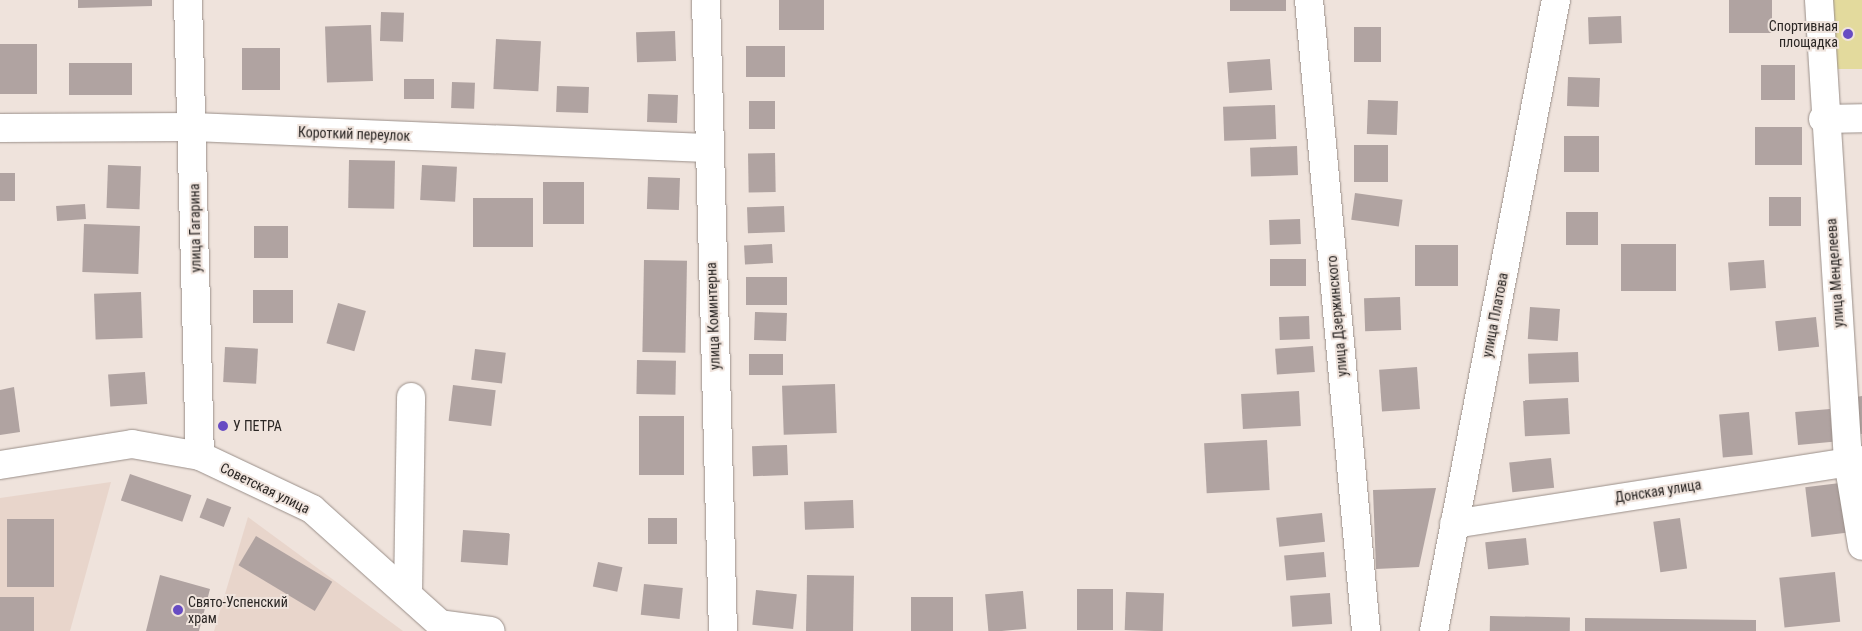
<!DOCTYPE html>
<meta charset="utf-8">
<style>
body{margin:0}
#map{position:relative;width:1862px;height:631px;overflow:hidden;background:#efe3dc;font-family:"Roboto Condensed",sans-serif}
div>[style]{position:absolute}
.built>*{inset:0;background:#e8d5cb}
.green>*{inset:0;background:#e3da9d;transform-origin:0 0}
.building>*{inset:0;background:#b0a3a1;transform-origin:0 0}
.roads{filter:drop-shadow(0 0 1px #9a8f89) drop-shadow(0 0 1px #9a8f89)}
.minor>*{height:28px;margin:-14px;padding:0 14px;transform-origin:14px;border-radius:14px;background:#fff}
.dots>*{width:14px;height:14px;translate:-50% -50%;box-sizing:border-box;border:2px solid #efe3dc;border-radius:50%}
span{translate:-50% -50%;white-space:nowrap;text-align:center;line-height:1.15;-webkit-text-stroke:4px #efe3dc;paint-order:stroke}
.poi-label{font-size:14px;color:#2a2624}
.right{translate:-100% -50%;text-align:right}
.left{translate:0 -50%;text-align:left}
.street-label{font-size:14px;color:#2a2624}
</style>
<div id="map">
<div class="built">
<div style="clip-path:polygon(111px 482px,70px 631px,0 631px,0 498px)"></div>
<div style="clip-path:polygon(248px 517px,403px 631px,214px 631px)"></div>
</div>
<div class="green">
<div style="left:1833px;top:0;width:29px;height:69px"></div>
</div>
<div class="building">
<div style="clip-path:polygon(78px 0,152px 0,152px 6px,78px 8px)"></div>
<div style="left:779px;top:0;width:45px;height:30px"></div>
<div style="left:1230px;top:0;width:56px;height:11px"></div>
<div style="left:1729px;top:0;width:43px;height:33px"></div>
<div style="left:381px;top:12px;width:23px;height:29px;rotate:2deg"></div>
<div style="left:1621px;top:16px;width:27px;height:33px;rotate:88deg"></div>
<div style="left:371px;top:25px;width:56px;height:46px;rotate:88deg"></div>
<div style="left:1381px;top:27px;width:35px;height:27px;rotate:90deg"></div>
<div style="left:675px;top:31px;width:30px;height:39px;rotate:88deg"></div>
<div style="left:496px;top:39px;width:45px;height:50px;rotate:3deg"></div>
<div style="left:37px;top:44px;width:50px;height:37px;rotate:90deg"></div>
<div style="left:746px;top:46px;width:39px;height:31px"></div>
<div style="left:280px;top:48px;width:42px;height:38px;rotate:90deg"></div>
<div style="left:1270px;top:59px;width:31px;height:43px;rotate:86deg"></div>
<div style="left:132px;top:63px;width:32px;height:63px;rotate:90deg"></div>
<div style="left:1795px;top:65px;width:35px;height:34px;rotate:90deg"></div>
<div style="left:1568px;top:77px;width:32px;height:29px;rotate:2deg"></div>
<div style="left:404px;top:79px;width:30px;height:20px"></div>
<div style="left:452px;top:82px;width:23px;height:26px;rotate:2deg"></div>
<div style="left:557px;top:86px;width:32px;height:26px;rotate:2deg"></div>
<div style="left:648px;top:94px;width:30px;height:28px;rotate:2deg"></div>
<div style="left:1368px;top:100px;width:30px;height:34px;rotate:2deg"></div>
<div style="left:749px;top:101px;width:26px;height:28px"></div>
<div style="left:1275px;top:105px;width:34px;height:52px;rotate:88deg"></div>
<div style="left:1755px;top:127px;width:47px;height:38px"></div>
<div style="left:1564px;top:136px;width:35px;height:36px"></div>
<div style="left:1354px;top:145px;width:34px;height:37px"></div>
<div style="left:1297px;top:146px;width:29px;height:47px;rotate:88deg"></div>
<div style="left:775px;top:153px;width:39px;height:27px;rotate:89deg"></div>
<div style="left:349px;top:160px;width:46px;height:48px;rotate:1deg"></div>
<div style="left:108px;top:165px;width:33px;height:43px;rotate:2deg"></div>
<div style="left:422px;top:165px;width:35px;height:35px;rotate:3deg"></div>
<div style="left:0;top:173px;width:15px;height:28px"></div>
<div style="left:648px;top:177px;width:32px;height:32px;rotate:2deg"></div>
<div style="left:543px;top:182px;width:41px;height:42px"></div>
<div style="left:1355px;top:193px;width:48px;height:27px;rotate:8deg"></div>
<div style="left:1801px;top:197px;width:29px;height:32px;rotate:90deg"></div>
<div style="left:473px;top:198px;width:60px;height:49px"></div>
<div style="left:85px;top:204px;width:15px;height:29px;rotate:86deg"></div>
<div style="left:784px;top:206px;width:26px;height:37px;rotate:88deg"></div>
<div style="left:1566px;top:212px;width:32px;height:33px"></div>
<div style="left:1300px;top:219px;width:25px;height:31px;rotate:88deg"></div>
<div style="left:84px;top:224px;width:56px;height:48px;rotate:2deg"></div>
<div style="left:254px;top:226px;width:34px;height:32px"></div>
<div style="left:772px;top:244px;width:19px;height:28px;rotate:87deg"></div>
<div style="left:1621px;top:244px;width:55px;height:47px"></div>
<div style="left:1415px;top:245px;width:43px;height:41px"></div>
<div style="left:1270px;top:259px;width:36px;height:27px"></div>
<div style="left:644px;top:260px;width:43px;height:92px;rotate:1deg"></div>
<div style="left:1764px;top:260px;width:28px;height:36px;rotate:86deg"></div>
<div style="left:787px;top:277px;width:28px;height:41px;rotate:90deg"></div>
<div style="left:253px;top:290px;width:40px;height:33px"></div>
<div style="left:141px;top:292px;width:46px;height:47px;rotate:88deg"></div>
<div style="left:1400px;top:297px;width:33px;height:36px;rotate:88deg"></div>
<div style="left:338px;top:303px;width:29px;height:42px;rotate:16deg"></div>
<div style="left:1530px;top:307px;width:30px;height:32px;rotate:4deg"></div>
<div style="left:755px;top:312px;width:32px;height:28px;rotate:2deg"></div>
<div style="left:1309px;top:316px;width:23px;height:30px;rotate:88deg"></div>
<div style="left:1816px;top:317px;width:30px;height:41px;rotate:84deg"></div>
<div style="left:1313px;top:346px;width:26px;height:38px;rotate:86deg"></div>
<div style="left:225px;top:347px;width:33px;height:35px;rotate:3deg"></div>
<div style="left:475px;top:349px;width:31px;height:31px;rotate:7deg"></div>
<div style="left:1578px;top:352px;width:30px;height:50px;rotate:88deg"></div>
<div style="left:749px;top:354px;width:34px;height:21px"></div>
<div style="left:637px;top:360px;width:39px;height:34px;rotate:1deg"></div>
<div style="left:1417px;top:367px;width:42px;height:38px;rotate:86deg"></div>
<div style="left:145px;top:372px;width:32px;height:37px;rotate:86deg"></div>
<div style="left:835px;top:384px;width:49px;height:53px;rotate:88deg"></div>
<div style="left:453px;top:385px;width:43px;height:36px;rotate:7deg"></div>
<div style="clip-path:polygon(14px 387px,20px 432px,0 435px,0 390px)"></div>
<div style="left:1299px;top:391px;width:35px;height:58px;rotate:87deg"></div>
<div style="clip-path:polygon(1862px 396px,1862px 434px,1860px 434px,1856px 397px)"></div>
<div style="left:1568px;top:398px;width:36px;height:45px;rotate:87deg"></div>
<div style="left:1830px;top:409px;width:33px;height:35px;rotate:85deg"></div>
<div style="left:1749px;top:412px;width:43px;height:30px;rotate:85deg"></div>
<div style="left:639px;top:416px;width:45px;height:59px"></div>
<div style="left:1267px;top:440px;width:50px;height:63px;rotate:87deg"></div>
<div style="left:787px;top:445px;width:30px;height:35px;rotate:88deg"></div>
<div style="left:1551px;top:458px;width:30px;height:42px;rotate:84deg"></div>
<div style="left:130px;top:474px;width:65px;height:28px;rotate:19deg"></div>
<div style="left:1840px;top:483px;width:50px;height:35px;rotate:83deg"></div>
<div style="clip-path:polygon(1436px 488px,1419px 567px,1376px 569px,1373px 490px)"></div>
<div style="left:207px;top:498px;width:26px;height:21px;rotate:21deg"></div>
<div style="left:853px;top:500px;width:28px;height:49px;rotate:88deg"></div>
<div style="left:1322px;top:513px;width:29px;height:46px;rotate:84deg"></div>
<div style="left:648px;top:518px;width:29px;height:26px"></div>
<div style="left:1680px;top:518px;width:51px;height:27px;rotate:82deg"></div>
<div style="left:7px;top:519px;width:47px;height:68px"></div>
<div style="left:463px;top:530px;width:47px;height:32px;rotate:4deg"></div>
<div style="left:256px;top:536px;width:89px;height:34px;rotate:31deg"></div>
<div style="left:1526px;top:538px;width:27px;height:41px;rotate:84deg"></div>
<div style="left:1324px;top:552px;width:25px;height:40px;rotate:85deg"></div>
<div style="left:598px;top:562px;width:25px;height:25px;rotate:12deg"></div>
<div style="left:1835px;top:572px;width:50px;height:56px;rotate:84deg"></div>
<div style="clip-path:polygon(160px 575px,210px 589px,199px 631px,146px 631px)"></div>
<div style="left:807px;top:575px;width:47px;height:56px;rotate:1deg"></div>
<div style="left:644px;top:584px;width:39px;height:31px;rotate:6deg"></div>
<div style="left:1077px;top:589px;width:36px;height:41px"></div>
<div style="left:756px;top:590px;width:41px;height:35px;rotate:6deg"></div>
<div style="left:1023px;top:591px;width:38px;height:38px;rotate:85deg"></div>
<div style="left:1126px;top:592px;width:38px;height:38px;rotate:2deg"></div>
<div style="left:1330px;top:593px;width:31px;height:40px;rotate:86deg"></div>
<div style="left:0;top:597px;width:34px;height:34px"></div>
<div style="left:911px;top:597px;width:42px;height:34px"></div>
<div style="left:1490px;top:616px;width:80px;height:15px;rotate:1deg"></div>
<div style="clip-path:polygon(1585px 618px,1756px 620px,1756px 631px,1585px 631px)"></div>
</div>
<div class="roads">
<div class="minor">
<div style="left:188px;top:0;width:456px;rotate:88.5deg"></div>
<div style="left:706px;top:0;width:631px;rotate:88.46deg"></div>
<div style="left:1309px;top:0;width:634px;rotate:84.84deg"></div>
<div style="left:1819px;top:0;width:462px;rotate:86.4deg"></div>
<div style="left:1848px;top:461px;width:86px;rotate:80.6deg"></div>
<div style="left:1823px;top:119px;width:39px;rotate:-1deg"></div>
<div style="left:0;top:128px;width:193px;rotate:-0.3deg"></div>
<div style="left:193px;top:127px;width:514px;rotate:2.34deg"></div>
<div style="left:0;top:465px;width:134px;rotate:-9deg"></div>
<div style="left:132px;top:444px;width:69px;rotate:10deg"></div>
<div style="left:200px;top:456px;width:124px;rotate:25.3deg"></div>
<div style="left:312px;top:509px;width:172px;rotate:41.9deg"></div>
<div style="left:440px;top:624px;width:51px;rotate:7.8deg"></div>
<div style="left:1454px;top:524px;width:413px;rotate:-8.9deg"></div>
<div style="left:408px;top:594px;width:197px;rotate:-89.1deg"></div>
<div style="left:1434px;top:631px;width:643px;rotate:-79.06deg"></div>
</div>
</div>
<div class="dots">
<div style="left:1848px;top:34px;background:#674bc3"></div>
<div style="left:223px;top:426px;background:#674bc3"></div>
<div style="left:178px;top:610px;background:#674bc3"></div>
</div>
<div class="poi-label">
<span class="right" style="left:1838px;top:34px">Спортивная<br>площадка</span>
<span class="left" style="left:233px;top:426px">У ПЕТРА</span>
<span class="left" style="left:188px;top:610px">Свято-Успенский<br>храм</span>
</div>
<div class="street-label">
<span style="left:354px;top:134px;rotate:2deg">Короткий переулок</span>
<span style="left:195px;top:228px;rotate:-91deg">улица Гагарина</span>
<span style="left:1835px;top:273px;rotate:-94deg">улица Менделеева</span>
<span style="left:1495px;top:315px;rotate:-79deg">улица Платова</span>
<span style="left:713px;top:316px;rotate:-92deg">улица Коминтерна</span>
<span style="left:1337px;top:316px;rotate:-95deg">улица Дзержинского</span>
<span style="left:265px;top:488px;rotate:26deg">Советская улица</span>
<span style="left:1658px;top:491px;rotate:-9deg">Донская улица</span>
</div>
</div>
